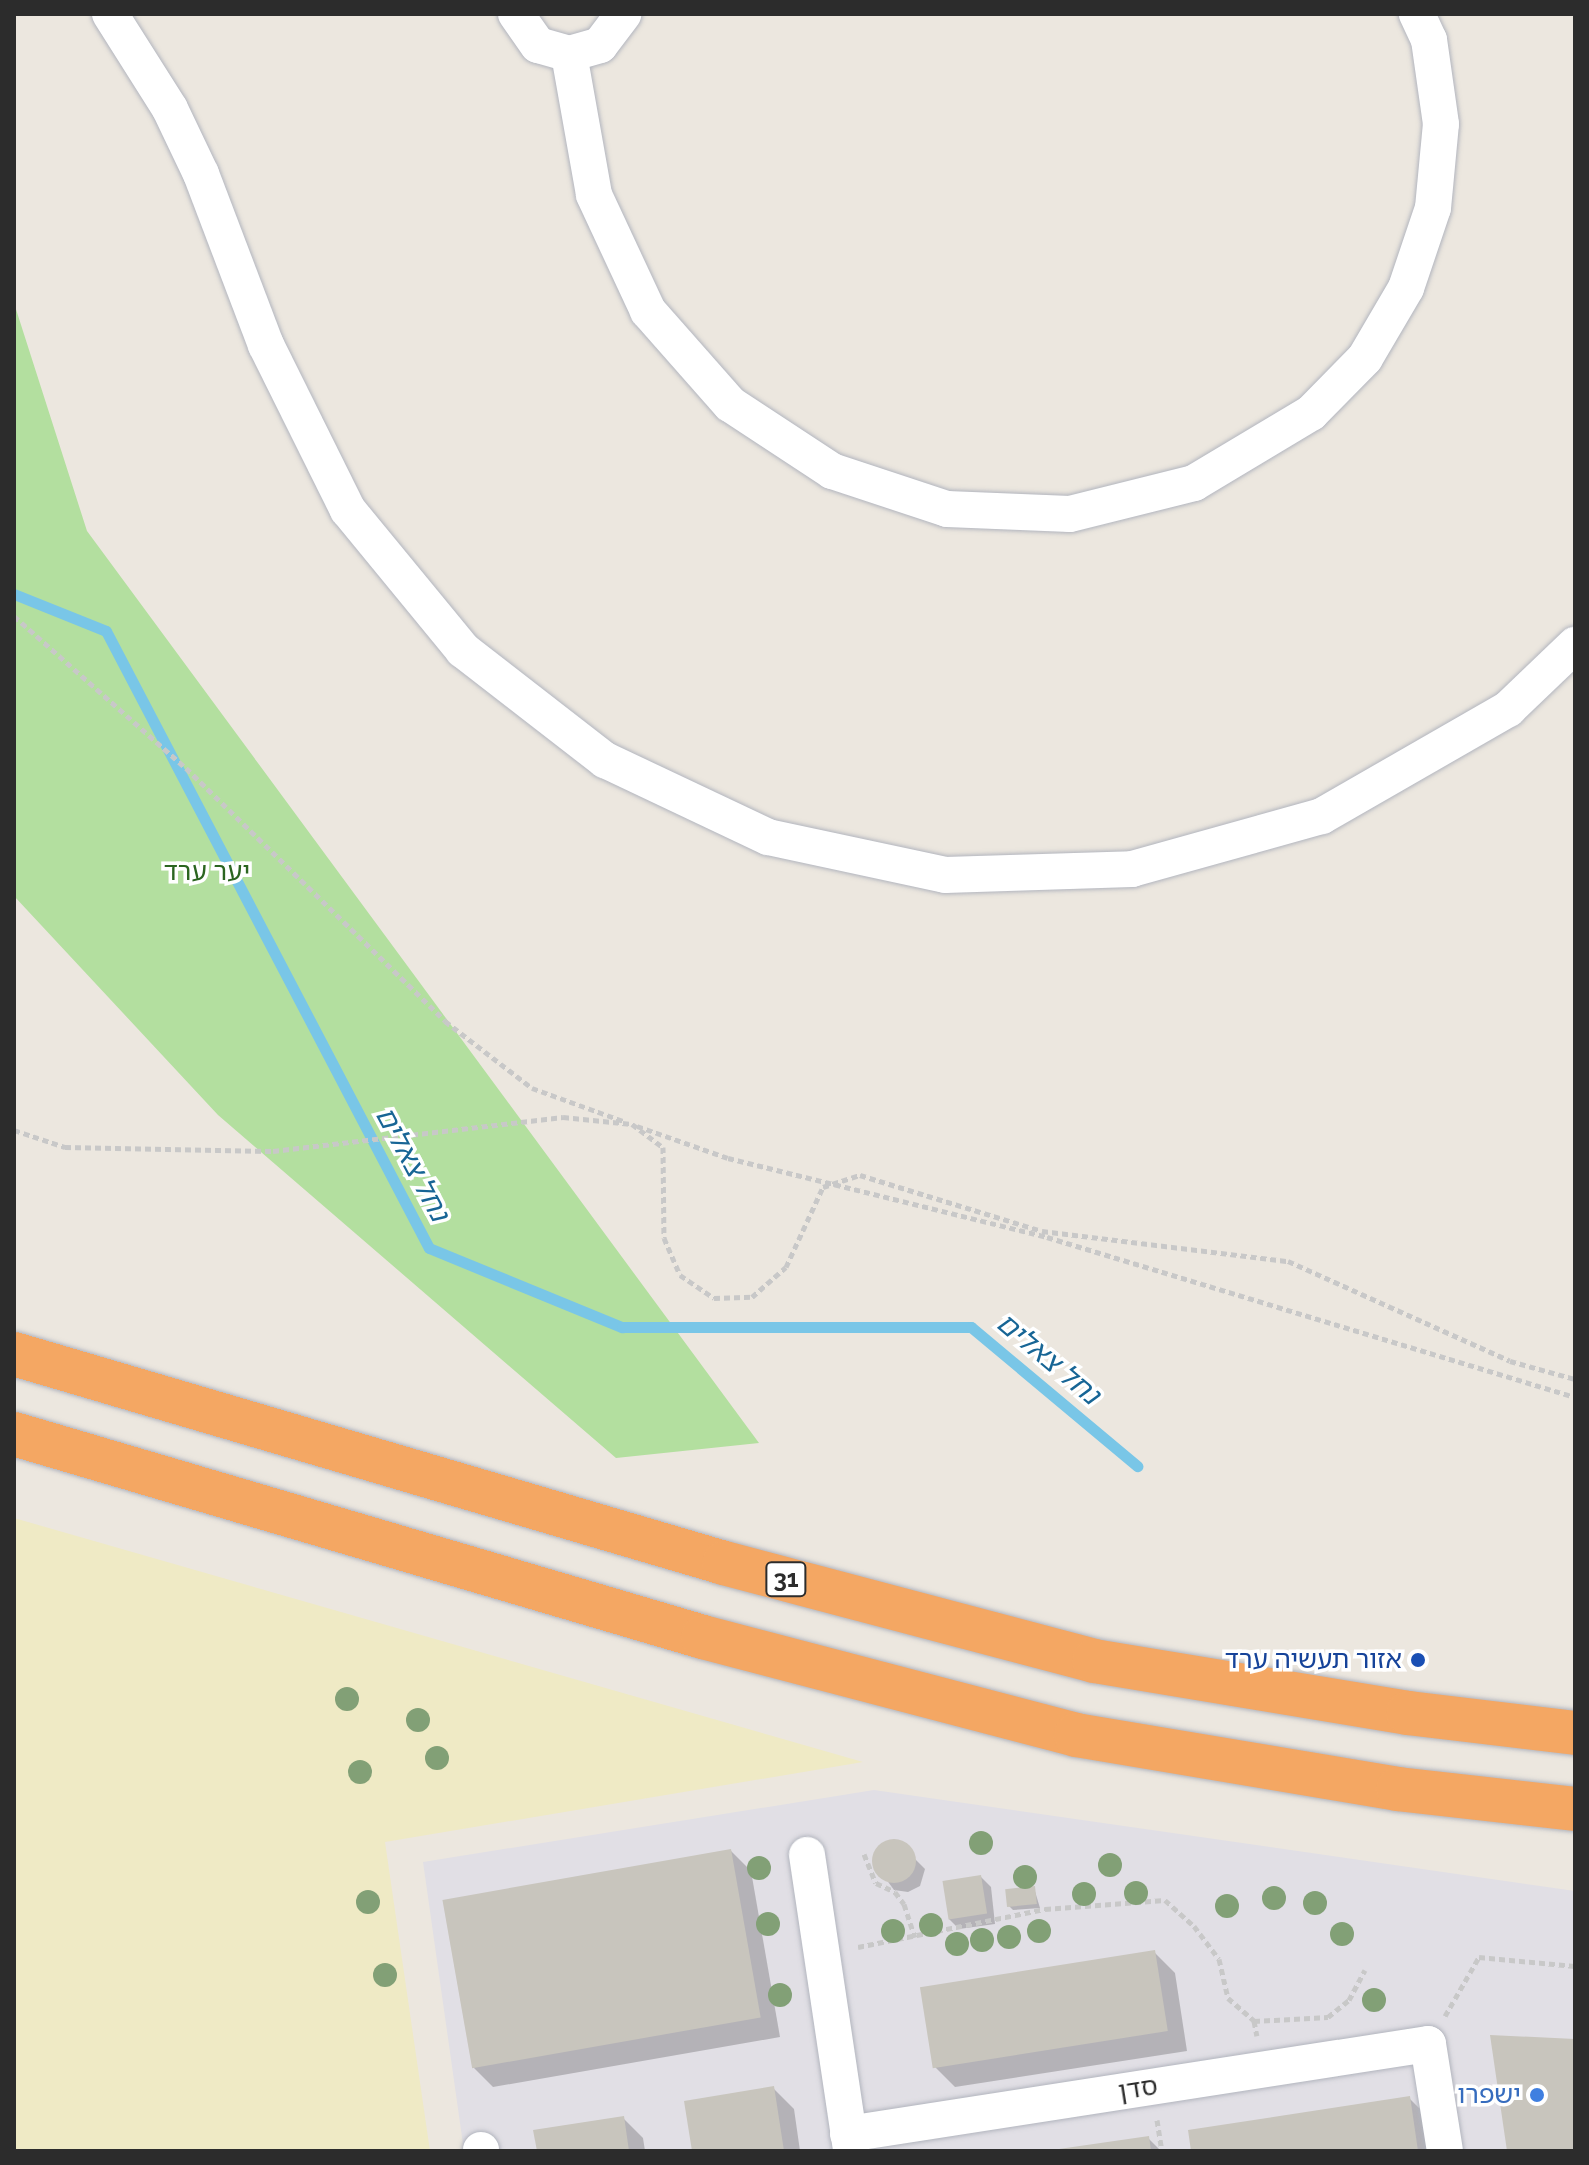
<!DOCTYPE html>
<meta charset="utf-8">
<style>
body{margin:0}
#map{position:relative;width:1589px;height:2165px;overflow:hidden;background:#ece7df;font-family:Raleway,"Noto Sans Hebrew",sans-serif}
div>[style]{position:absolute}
.industrial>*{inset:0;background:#e1dfe5}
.green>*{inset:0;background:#b3df9f}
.sand>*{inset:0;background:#efeac5}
.shadow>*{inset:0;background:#0003}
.stream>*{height:11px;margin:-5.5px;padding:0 5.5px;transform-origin:5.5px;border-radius:5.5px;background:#79c6e7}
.building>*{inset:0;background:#c8c5bd;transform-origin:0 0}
.round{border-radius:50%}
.path>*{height:5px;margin-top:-2.5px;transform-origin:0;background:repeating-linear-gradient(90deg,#c8c8c8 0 6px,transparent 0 10px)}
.roads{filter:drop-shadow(0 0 2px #b2b5be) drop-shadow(0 0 2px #b2b5be)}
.street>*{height:36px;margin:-18px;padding:0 18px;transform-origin:18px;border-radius:18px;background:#fff}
.highway>*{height:44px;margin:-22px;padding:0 22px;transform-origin:22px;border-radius:22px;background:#f4a763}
.trees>*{width:24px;height:24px;margin:-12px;border-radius:50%;background:#82a076}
.dots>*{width:22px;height:22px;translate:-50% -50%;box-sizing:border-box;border:4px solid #fff;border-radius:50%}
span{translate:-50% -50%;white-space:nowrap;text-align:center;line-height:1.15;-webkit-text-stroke:7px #fff;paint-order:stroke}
.shield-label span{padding:2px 6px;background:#fff;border:2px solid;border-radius:6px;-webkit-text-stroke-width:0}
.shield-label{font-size:24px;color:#2c2c2c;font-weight:700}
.park-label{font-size:26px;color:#2b6520}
.transit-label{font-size:26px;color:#164399}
.right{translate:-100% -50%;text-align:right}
.street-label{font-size:26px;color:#2c2c2c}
.shop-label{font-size:26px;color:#366cbe}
.water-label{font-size:28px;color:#176595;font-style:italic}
.frame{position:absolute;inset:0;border:16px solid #2c2c2c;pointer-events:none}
</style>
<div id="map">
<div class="industrial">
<div style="clip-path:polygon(874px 1790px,1575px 1891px,1575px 2151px,464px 2151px,423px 1862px)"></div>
</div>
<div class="green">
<div style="clip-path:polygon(14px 303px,87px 531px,759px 1443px,616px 1458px,218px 1115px,14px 896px)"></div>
</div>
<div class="sand">
<div style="clip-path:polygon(14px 1518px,863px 1762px,385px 1842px,430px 2151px,14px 2151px)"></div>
</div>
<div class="shadow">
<div style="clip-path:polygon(897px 1841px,925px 1869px,920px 1886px,908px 1892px,894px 1890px,873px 1861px,878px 1848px)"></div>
<div style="clip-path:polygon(731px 1851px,751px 1871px,780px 2037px,493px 2087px,473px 2067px)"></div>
<div style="clip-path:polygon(981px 1877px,991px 1887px,995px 1924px,959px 1929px,949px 1919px)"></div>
<div style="clip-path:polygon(1034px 1888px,1040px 1908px,1013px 1910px,1009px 1906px)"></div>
<div style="clip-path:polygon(1154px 1952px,1175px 1973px,1187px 2051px,955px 2087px,935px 2067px)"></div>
<div style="clip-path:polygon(773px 2088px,794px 2109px,800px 2151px,694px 2151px)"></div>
<div style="clip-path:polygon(1409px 2098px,1429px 2118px,1434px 2151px,1193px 2151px)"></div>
<div style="clip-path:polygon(623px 2118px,643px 2138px,645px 2151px,539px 2151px)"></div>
<div style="clip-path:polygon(1148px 2138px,1161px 2151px,1061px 2151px)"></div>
</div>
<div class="stream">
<div style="left:14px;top:594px;width:99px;rotate:21.9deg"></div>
<div style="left:106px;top:631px;width:696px;rotate:62.37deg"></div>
<div style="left:429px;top:1248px;width:209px;rotate:22.3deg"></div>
<div style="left:622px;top:1327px;width:349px"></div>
<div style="left:971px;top:1327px;width:217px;rotate:39.9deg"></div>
</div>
<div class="building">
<div class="round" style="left:872px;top:1839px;width:44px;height:44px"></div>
<div style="left:731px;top:1849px;width:171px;height:293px;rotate:80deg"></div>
<div style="left:981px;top:1875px;width:39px;height:39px;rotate:81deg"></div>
<div style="left:1035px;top:1886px;width:18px;height:30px;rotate:84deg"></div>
<div style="left:1155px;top:1950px;width:82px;height:238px;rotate:81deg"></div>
<div style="clip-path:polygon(1490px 2035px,1575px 2039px,1575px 2151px,1507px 2151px)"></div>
<div style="clip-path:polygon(774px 2086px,784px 2151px,692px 2151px,684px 2101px)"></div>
<div style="clip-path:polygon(1410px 2096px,1418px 2151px,1191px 2151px,1188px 2130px)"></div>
<div style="clip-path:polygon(624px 2116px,629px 2151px,537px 2151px,533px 2130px)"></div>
<div style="clip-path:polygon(1149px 2136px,1151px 2151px,1059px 2151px,1059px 2149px)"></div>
</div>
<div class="path">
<div style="left:14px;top:616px;width:230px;rotate:41.5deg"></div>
<div style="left:186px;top:768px;width:362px;rotate:44.3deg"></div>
<div style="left:445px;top:1021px;width:110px;rotate:37.6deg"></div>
<div style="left:532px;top:1088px;width:97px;rotate:19.9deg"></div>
<div style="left:637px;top:1126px;width:96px;rotate:19.4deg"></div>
<div style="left:728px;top:1158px;width:329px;rotate:13.9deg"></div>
<div style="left:1047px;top:1237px;width:552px;rotate:16.86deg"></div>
<div style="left:14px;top:1130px;width:54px;rotate:18.4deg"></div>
<div style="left:65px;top:1147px;width:208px;rotate:1.1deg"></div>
<div style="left:273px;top:1151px;width:292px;rotate:-6.7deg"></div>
<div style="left:563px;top:1117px;width:69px;rotate:5.8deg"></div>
<div style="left:632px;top:1124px;width:39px;rotate:37deg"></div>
<div style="left:663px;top:1147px;width:91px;rotate:89.4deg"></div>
<div style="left:664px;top:1238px;width:40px;rotate:66.6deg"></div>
<div style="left:680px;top:1275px;width:41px;rotate:34.1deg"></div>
<div style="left:714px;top:1298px;width:38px;rotate:-2deg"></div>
<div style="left:752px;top:1297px;width:45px;rotate:-41.4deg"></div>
<div style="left:786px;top:1267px;width:88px;rotate:-65.2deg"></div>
<div style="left:823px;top:1187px;width:39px;rotate:-18deg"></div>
<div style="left:860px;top:1175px;width:190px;rotate:17.1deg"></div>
<div style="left:1042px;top:1231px;width:248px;rotate:7deg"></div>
<div style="left:1288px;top:1261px;width:243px;rotate:24.2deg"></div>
<div style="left:1510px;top:1361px;width:67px;rotate:15.5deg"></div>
<div style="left:864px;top:1854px;width:31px;rotate:68deg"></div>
<div style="left:876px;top:1883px;width:21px;rotate:25deg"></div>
<div style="left:895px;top:1892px;width:15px;rotate:53deg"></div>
<div style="left:904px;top:1904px;width:35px;rotate:72deg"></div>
<div style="left:858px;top:1947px;width:191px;rotate:-11.5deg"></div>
<div style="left:1045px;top:1909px;width:120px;rotate:-4.3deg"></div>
<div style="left:1165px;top:1900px;width:39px;rotate:42deg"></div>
<div style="left:1194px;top:1926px;width:41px;rotate:52.9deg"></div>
<div style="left:1219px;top:1959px;width:40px;rotate:77deg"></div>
<div style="left:1228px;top:1998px;width:35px;rotate:41deg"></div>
<div style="left:1254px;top:2021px;width:15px;rotate:79deg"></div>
<div style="left:1445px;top:2016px;width:68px;rotate:-60deg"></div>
<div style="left:1479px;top:1957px;width:96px;rotate:5.4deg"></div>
<div style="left:1254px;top:2021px;width:74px;rotate:-3.1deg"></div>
<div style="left:1328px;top:2017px;width:27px;rotate:-39deg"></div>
<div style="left:1349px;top:2000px;width:34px;rotate:-62deg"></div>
<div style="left:1157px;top:2120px;width:31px;rotate:81deg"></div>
</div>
<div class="roads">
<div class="street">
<div style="left:110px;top:14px;width:112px;rotate:57.7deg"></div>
<div style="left:170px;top:109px;width:72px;rotate:64.5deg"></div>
<div style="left:201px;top:174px;width:183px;rotate:69.2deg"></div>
<div style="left:266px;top:345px;width:184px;rotate:63.6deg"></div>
<div style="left:348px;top:510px;width:181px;rotate:50.6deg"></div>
<div style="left:463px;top:650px;width:180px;rotate:37.8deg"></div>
<div style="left:605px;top:760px;width:180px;rotate:25.3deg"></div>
<div style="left:768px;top:837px;width:181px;rotate:12.1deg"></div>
<div style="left:945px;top:875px;width:187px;rotate:-1.8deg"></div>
<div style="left:1132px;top:869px;width:197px;rotate:-15.6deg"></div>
<div style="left:1322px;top:816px;width:215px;rotate:-29.9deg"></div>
<div style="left:1508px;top:709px;width:93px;rotate:-43.7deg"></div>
<div style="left:516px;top:14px;width:38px;rotate:55deg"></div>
<div style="left:538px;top:45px;width:32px;rotate:16deg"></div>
<div style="left:569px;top:54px;width:32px;rotate:-16deg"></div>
<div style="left:600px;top:45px;width:39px;rotate:-53deg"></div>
<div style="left:569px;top:54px;width:143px;rotate:79.9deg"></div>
<div style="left:594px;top:195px;width:128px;rotate:65deg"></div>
<div style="left:648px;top:311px;width:124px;rotate:48.6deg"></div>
<div style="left:730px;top:404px;width:122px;rotate:33.3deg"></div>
<div style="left:832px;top:471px;width:121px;rotate:18.3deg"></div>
<div style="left:947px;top:509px;width:123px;rotate:2.3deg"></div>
<div style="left:1070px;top:514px;width:128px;rotate:-14deg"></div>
<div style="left:1194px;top:483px;width:136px;rotate:-30.9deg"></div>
<div style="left:1311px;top:413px;width:77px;rotate:-45.5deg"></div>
<div style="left:1365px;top:358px;width:81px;rotate:-59.6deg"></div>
<div style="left:1406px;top:288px;width:84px;rotate:-71.4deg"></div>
<div style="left:1433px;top:208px;width:84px;rotate:-84.6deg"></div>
<div style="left:1441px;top:124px;width:85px;rotate:-98.1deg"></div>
<div style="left:1429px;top:40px;width:29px;rotate:-115deg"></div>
<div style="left:807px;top:1855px;width:299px;rotate:81.5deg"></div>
<div style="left:848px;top:2134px;width:587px;rotate:-8.82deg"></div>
<div style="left:1428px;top:2044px;width:108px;rotate:81deg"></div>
<div style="left:481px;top:2150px;width:1px;rotate:90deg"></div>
</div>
<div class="highway">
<div style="left:14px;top:1354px;width:740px;rotate:16.4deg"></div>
<div style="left:724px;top:1563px;width:383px;rotate:14.8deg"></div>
<div style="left:1094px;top:1661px;width:318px;rotate:9.4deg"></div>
<div style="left:1408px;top:1713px;width:168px;rotate:6.8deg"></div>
<div style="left:14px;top:1434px;width:718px;rotate:16.42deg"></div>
<div style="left:703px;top:1637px;width:386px;rotate:14.7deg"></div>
<div style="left:1076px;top:1735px;width:326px;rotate:9.5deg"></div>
<div style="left:1398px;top:1789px;width:178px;rotate:6.4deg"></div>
</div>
</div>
<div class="trees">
<div style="left:347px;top:1699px"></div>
<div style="left:418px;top:1720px"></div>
<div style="left:437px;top:1758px"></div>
<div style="left:360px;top:1772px"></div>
<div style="left:981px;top:1843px"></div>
<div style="left:1110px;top:1865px"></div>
<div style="left:759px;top:1868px"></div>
<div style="left:1025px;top:1877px"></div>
<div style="left:1136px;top:1893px"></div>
<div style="left:1084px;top:1894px"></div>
<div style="left:1274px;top:1898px"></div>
<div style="left:368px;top:1902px"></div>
<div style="left:1315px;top:1903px"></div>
<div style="left:1227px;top:1906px"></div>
<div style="left:768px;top:1924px"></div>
<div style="left:931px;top:1925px"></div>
<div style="left:893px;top:1931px"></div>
<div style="left:1039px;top:1931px"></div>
<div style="left:1342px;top:1934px"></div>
<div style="left:1009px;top:1937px"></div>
<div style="left:982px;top:1940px"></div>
<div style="left:957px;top:1944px"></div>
<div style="left:385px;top:1975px"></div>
<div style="left:780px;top:1995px"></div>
<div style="left:1374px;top:2000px"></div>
</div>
<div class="dots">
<div style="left:1418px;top:1660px;background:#1a4fb4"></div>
<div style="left:1537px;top:2095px;background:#3f7fe0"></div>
</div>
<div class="shield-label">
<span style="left:786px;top:1579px">31</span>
</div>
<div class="park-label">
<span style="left:207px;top:872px">יער ערד</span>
</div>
<div class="transit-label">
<span class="right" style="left:1402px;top:1660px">אזור תעשיה ערד</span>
</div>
<div class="street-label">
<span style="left:1138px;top:2089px;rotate:-9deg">סדן</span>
</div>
<div class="shop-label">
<span class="right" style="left:1521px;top:2095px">ישפרו</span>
</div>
<div class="water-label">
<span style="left:412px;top:1164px;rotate:62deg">נחל צאלים</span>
<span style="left:1048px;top:1359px;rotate:40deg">נחל צאלים</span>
</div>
<div class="frame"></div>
</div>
